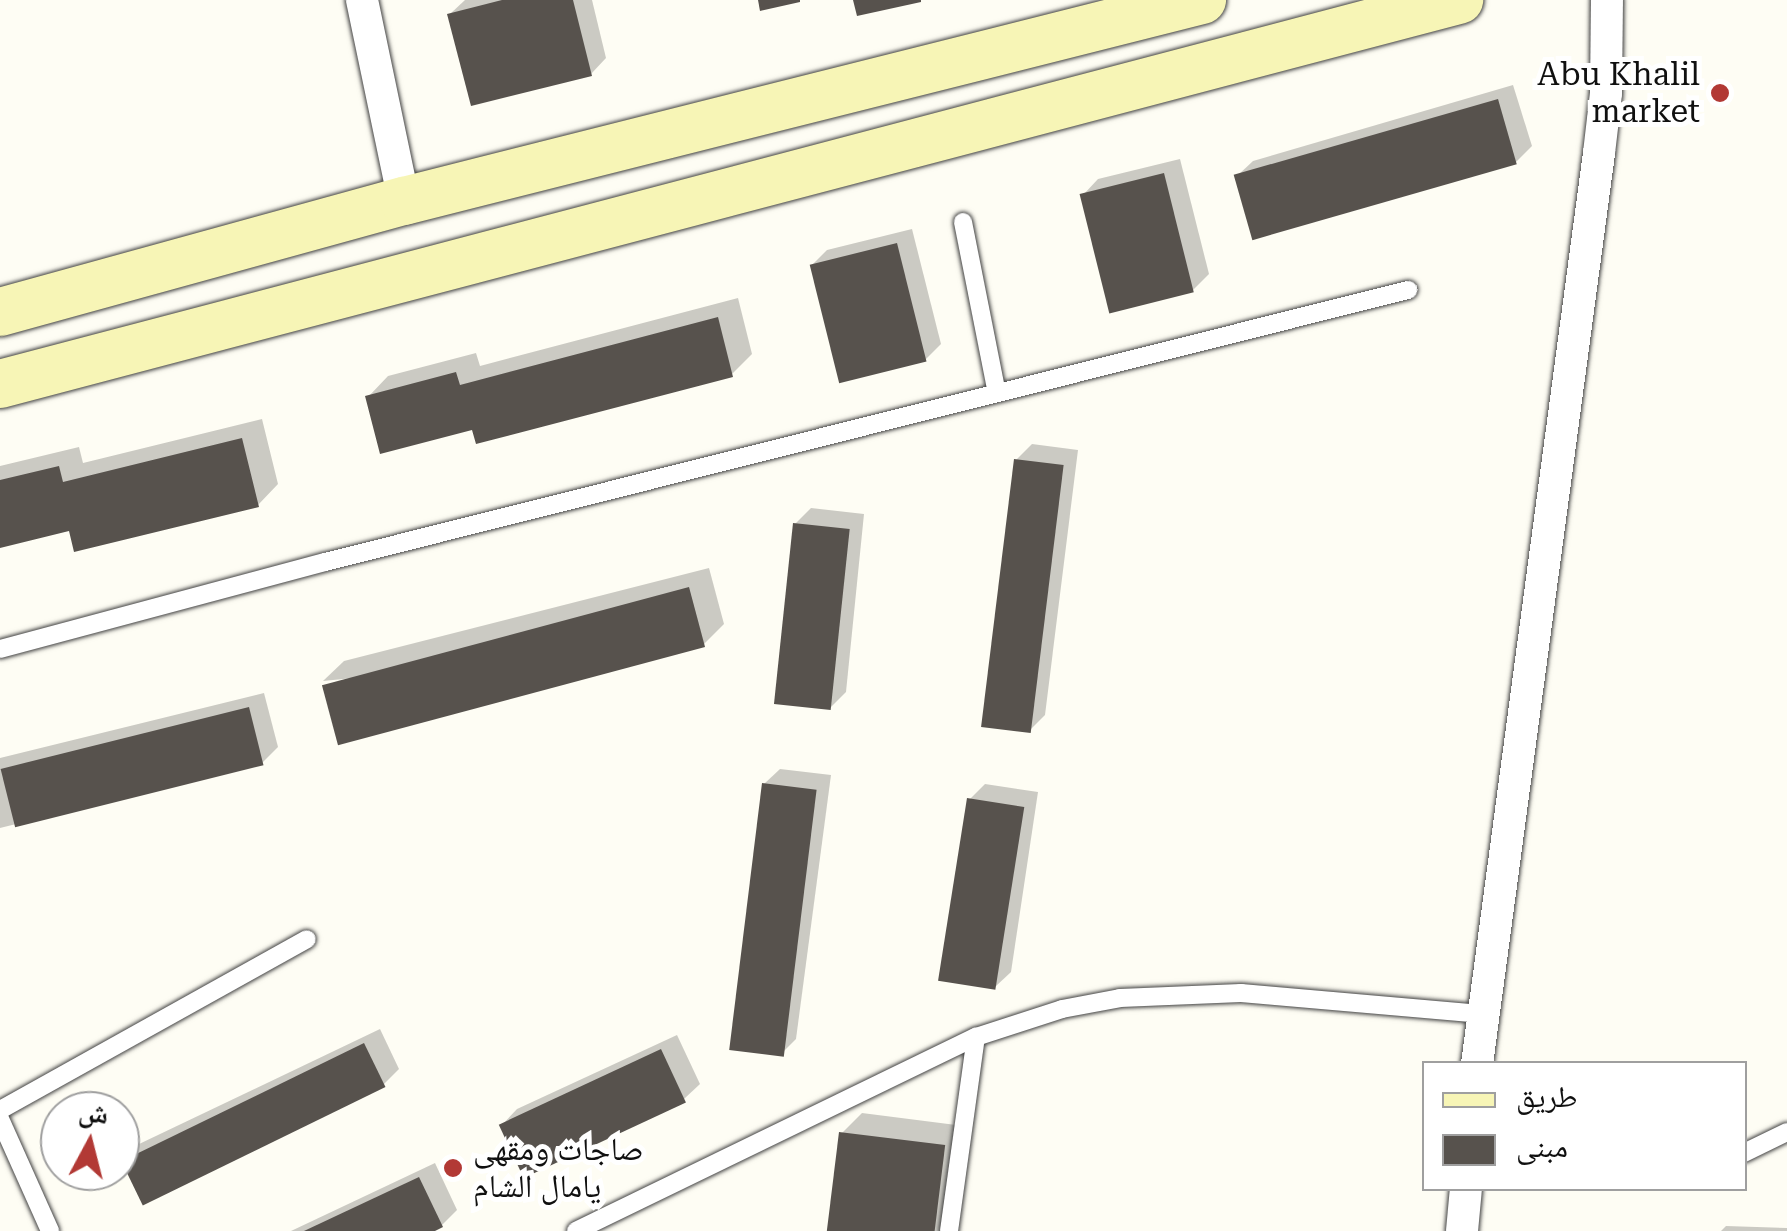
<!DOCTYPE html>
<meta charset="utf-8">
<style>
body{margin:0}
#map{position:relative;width:1787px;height:1231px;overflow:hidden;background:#fefdf4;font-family:"Roboto Serif","Noto Naskh Arabic",serif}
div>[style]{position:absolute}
.shadow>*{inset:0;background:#0003}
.building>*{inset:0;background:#57524d;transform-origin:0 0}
.roads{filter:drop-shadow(0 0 2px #434343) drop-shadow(0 0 2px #434343)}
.lane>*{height:18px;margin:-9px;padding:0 9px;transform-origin:9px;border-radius:9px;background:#fff}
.street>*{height:32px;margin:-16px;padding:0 16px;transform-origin:16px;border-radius:16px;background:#fff}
.secondary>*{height:48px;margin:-24px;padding:0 24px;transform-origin:24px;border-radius:24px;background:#f7f5b6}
.dots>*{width:28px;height:28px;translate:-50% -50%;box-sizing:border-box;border:5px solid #fff;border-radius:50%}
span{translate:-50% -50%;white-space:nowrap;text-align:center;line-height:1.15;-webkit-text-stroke:10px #fff;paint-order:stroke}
.poi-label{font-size:32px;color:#101010}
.right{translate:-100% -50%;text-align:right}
.left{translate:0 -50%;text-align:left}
.legend{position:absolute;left:1422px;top:1061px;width:325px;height:130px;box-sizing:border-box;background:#fff;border:2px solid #9f9f9f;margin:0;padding:12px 18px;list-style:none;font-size:30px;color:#101010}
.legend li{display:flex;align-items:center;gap:20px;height:50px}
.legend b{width:50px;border:2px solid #9f9f9f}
.north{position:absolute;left:40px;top:1091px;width:100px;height:100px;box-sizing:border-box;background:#fff;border:2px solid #9f9f9f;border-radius:50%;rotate:7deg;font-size:28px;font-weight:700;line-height:40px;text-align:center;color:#101010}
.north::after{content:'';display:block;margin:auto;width:35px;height:45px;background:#b23935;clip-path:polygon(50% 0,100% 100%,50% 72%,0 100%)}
</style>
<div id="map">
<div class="shadow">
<div style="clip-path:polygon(465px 0,592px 0,606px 58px,591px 74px,450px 14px)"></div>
<div style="clip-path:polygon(1513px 85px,1532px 146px,1516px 162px,1237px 176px,1253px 161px)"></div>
<div style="clip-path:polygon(1180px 159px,1209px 274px,1193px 290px,1083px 195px,1098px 179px)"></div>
<div style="clip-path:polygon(912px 229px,941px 344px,925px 360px,812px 265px,827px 250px)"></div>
<div style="clip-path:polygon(738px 298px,752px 354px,732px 374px,368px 397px,388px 376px,476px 353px,480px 366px)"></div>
<div style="clip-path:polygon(262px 419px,278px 484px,258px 505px,71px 528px,0 546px,0 466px,79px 447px,83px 463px)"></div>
<div style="clip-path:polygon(1032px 444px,1078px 450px,1045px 715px,1029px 731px,1016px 460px)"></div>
<div style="clip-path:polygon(811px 508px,864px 514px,846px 692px,831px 707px,795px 524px)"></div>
<div style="clip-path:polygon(709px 568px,724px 624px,704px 644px,323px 681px,344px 661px)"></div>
<div style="clip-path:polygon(264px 693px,278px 747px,262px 763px,0 828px,0 758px)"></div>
<div style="clip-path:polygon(780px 769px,831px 775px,796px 1039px,781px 1054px,764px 784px)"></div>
<div style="clip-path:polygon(985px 784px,1038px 792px,1011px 972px,995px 987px,969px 800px)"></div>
<div style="clip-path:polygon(380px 1029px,399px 1069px,383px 1085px,122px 1160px,137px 1145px)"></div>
<div style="clip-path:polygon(677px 1035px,700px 1084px,684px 1099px,502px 1125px,517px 1109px)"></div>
<div style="clip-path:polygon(862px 1113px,964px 1126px,952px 1231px,830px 1231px,842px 1133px)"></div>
<div style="clip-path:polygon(435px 1163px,457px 1210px,442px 1225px,429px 1231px,291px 1231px)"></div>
<div style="clip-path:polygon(1726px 1226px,1787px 1228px,1787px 1231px,1721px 1231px)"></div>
</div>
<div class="building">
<div style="clip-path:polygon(502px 0,573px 0,592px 76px,471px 106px,447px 14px)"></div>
<div style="clip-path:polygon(758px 0,800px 0,800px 2px,760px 11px)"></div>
<div style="clip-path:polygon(853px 0,921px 0,921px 2px,857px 16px)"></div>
<div style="left:1498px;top:99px;width:68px;height:275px;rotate:74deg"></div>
<div style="left:1164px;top:173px;width:123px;height:87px;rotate:76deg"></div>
<div style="left:897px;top:243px;width:122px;height:90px;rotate:76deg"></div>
<div style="clip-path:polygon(718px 317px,733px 377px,476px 444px,472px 430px,380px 454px,365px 396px,456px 372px,460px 385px)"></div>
<div style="clip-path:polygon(242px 438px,259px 507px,74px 552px,69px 531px,0 548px,0 480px,59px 466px,63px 482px)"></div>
<div style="left:1014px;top:459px;width:50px;height:270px;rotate:7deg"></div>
<div style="left:793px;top:523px;width:57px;height:182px;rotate:6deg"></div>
<div style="left:689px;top:587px;width:62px;height:380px;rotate:75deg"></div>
<div style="left:249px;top:707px;width:60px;height:256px;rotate:76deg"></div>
<div style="left:762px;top:783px;width:55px;height:269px;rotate:7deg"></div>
<div style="left:967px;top:798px;width:58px;height:185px;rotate:9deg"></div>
<div style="left:364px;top:1043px;width:49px;height:270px;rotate:64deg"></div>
<div style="left:661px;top:1049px;width:59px;height:179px;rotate:65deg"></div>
<div style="left:839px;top:1132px;width:107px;height:100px;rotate:7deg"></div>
<div style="clip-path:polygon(419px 1177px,443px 1227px,435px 1231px,304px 1231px)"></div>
</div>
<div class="roads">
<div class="lane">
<div style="left:963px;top:222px;width:174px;rotate:78.8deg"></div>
<div style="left:0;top:649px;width:336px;rotate:-15deg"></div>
<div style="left:325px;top:562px;width:1117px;rotate:-14.1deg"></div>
<div style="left:0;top:1110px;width:351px;rotate:-29.1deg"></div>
<div style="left:0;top:1119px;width:123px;rotate:65.9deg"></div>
<div style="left:1744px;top:1153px;width:48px;rotate:-26deg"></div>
<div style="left:576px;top:1231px;width:445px;rotate:-25.9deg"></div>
<div style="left:976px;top:1037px;width:90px;rotate:-18deg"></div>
<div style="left:1062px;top:1009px;width:59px;rotate:-10.7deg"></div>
<div style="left:1120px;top:998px;width:121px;rotate:-2.4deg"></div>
<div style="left:1241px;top:993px;width:242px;rotate:5deg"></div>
<div style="left:949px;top:1231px;width:196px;rotate:-82.1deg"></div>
</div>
<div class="street">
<div style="left:362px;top:0;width:205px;rotate:78.2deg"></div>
<div style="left:1477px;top:1064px;width:919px;rotate:-82.37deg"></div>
<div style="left:1599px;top:153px;width:60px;rotate:-83.3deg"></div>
<div style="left:1606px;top:93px;width:93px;rotate:-89.4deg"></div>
<div style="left:1462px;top:1231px;width:43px;rotate:-84.7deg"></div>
</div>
<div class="secondary">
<div style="left:0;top:312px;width:419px;rotate:-15.4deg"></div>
<div style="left:404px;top:201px;width:823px;rotate:-14.14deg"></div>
<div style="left:0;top:384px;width:1509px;rotate:-14.75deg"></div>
</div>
</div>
<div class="dots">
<div style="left:1720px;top:93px;background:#b23935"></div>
<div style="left:453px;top:1168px;background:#b23935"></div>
</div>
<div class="poi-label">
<span class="right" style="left:1700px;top:93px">Abu Khalil<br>market</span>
<span class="left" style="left:473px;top:1168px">صاجات ومقهى<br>يامال الشام</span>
</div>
<ul class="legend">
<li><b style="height:12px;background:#f7f5b6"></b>طريق</li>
<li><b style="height:28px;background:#57524d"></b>مبنى</li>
</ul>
<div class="north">ش</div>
</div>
